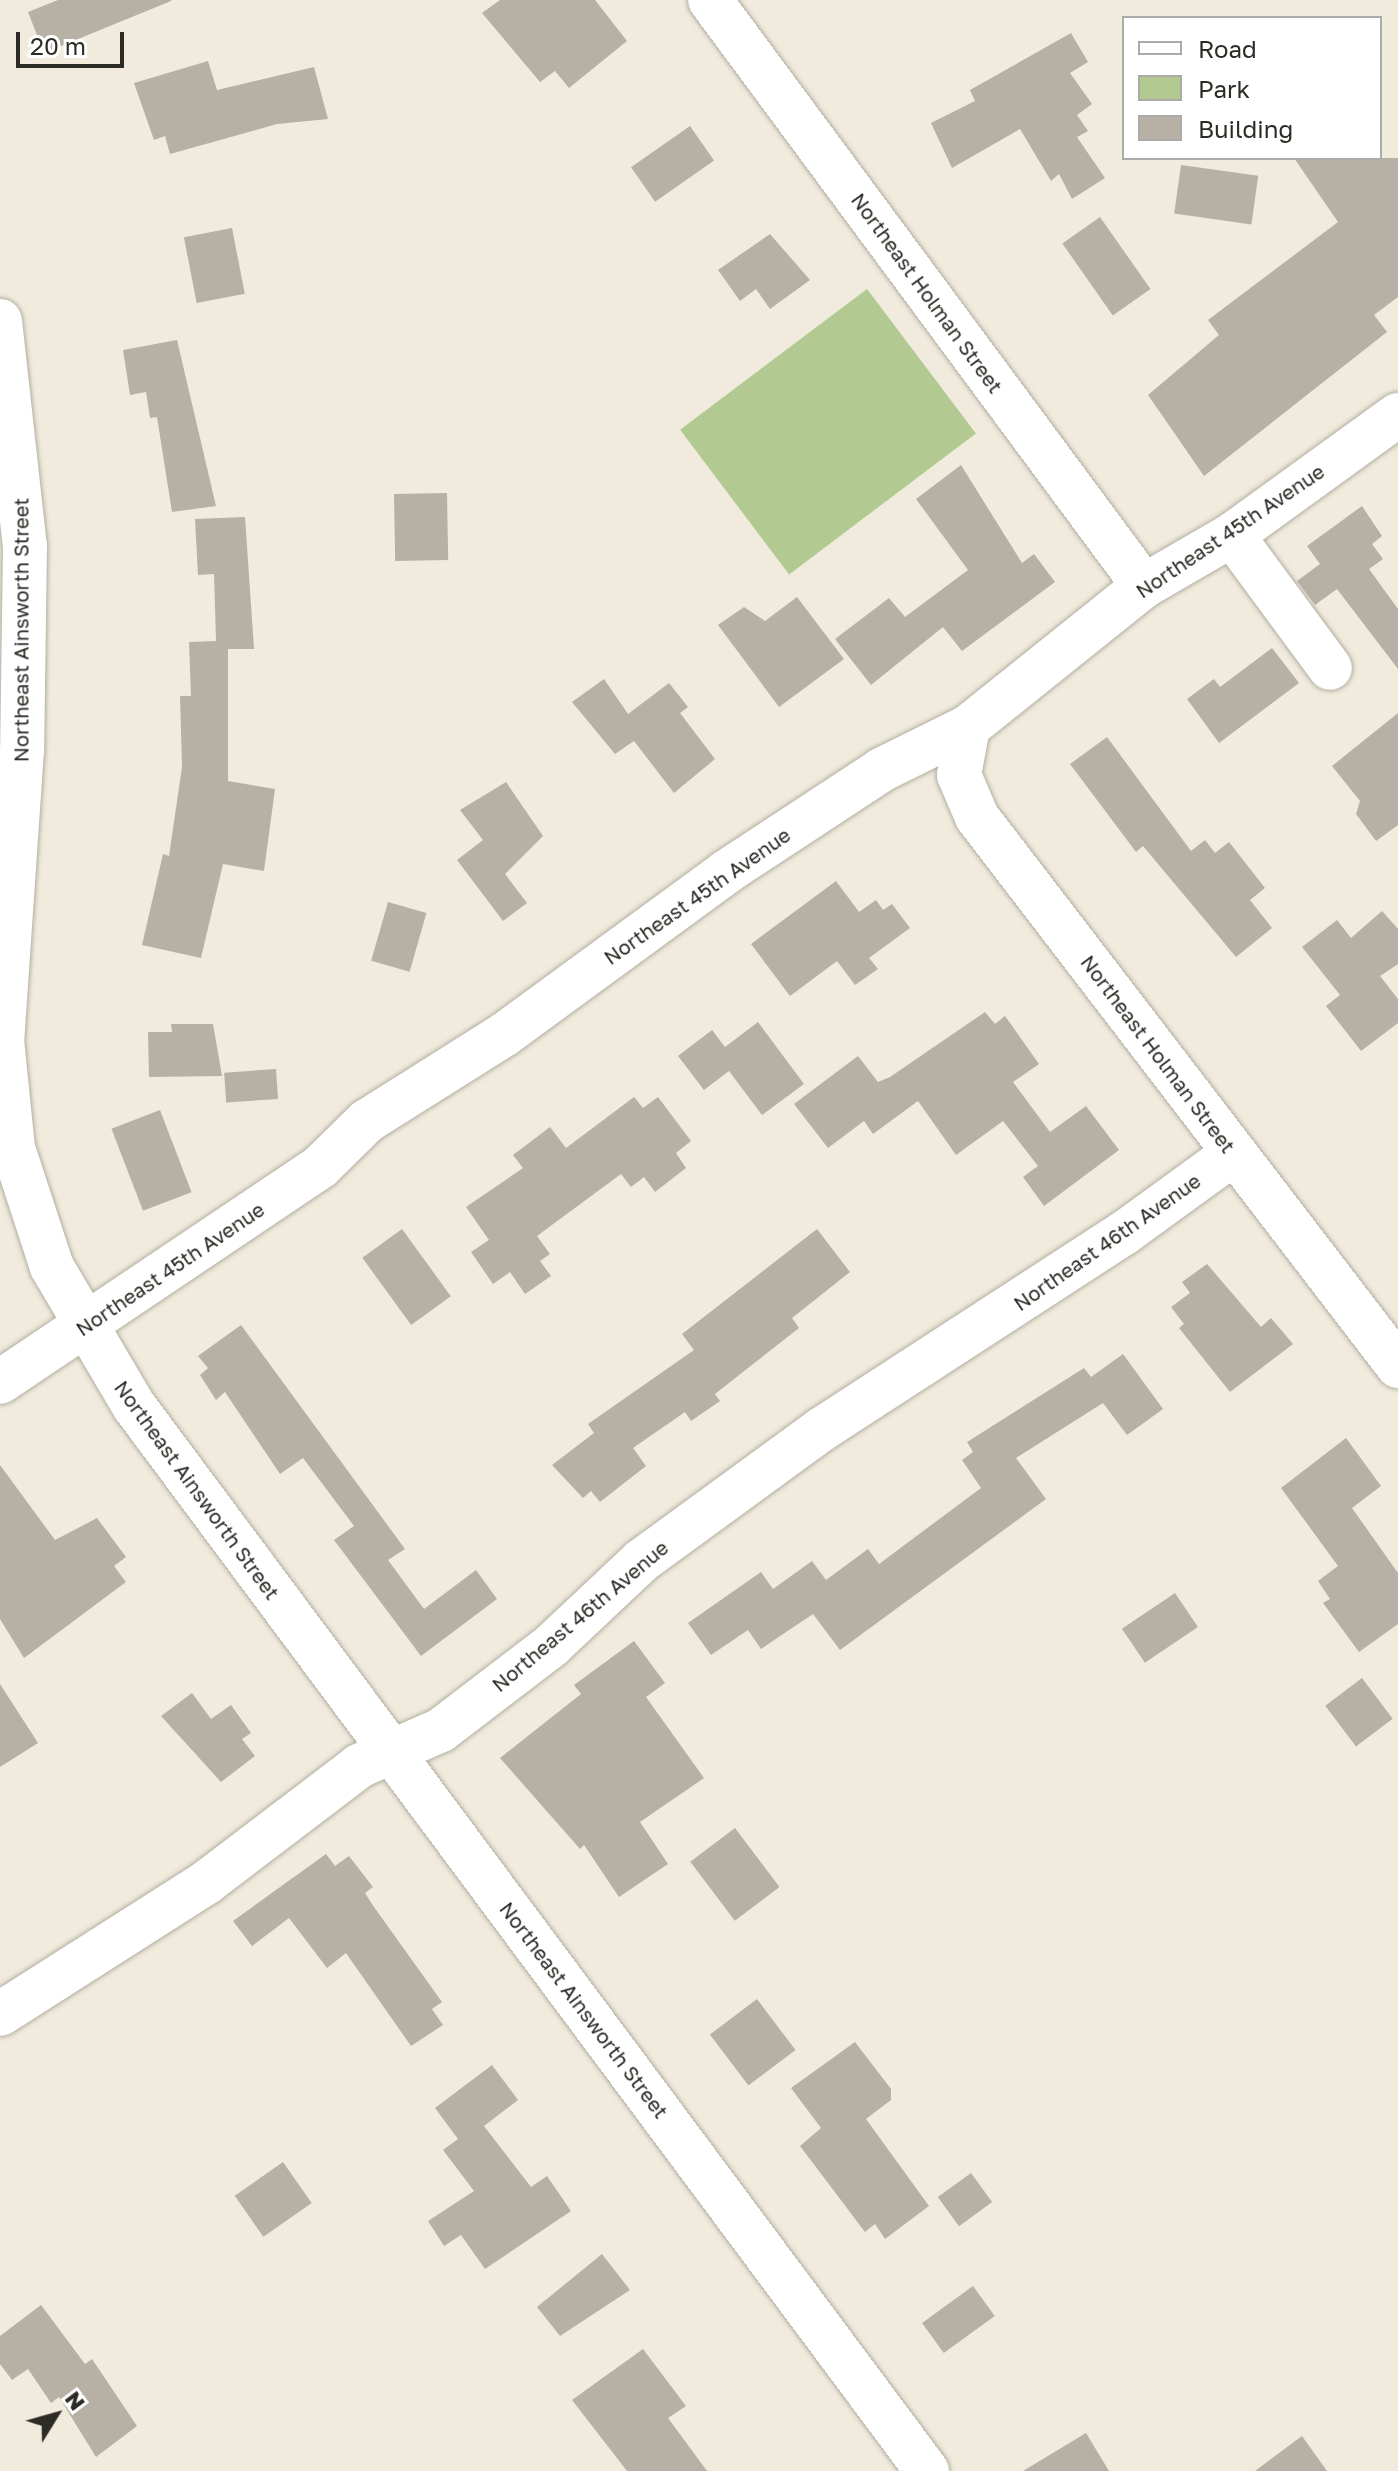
<!DOCTYPE html>
<style>
body{margin:0}
#map{position:relative;width:1398px;height:2471px;overflow:hidden;background:#f0ebdd;font-family:"Golos Text",sans-serif}
div>[style]{position:absolute}
.green>*{inset:0;background:#b2c991;transform-origin:0 0}
.building>*{inset:0;background:#b6b1a4;transform-origin:0 0}
.roads{filter:drop-shadow(0 0 2px #b3aea1) drop-shadow(0 0 2px #b3aea1)}
.minor>*{height:44px;margin:-22px;padding:0 22px;transform-origin:22px;border-radius:22px;background:#fff}
span{translate:-50% -50%;white-space:nowrap;text-align:center;line-height:1.15;-webkit-text-stroke:6px #fff;paint-order:stroke}
.street-label{font-size:20px;color:#2d2b26}
.legend{position:absolute;left:1122px;top:16px;width:260px;height:144px;box-sizing:border-box;background:#fff;border:2px solid #abaaa8;margin:0;padding:10px 14px;list-style:none;font-size:24px;color:#2d2b26}
.legend li{display:flex;align-items:center;gap:16px;height:40px}
.legend b{width:40px;border:2px solid #abaaa8}
.north{position:absolute;left:16px;top:2375px;width:80px;height:80px;-webkit-text-stroke:6px #fff;paint-order:stroke;rotate:53deg;font-size:22px;font-weight:700;line-height:32px;text-align:center;color:#2d2b26}
.north::after{content:'';display:block;margin:auto;width:28px;height:36px;background:#2d2b26;clip-path:polygon(50% 0,100% 100%,50% 72%,0 100%)}
.scale{position:absolute;left:16px;top:32px;width:108px;height:36px;box-sizing:border-box;border:4px solid #2d2b26;border-top:0;padding-left:10px;font-size:24px;line-height:28px;white-space:nowrap;color:#2d2b26;-webkit-text-stroke:6px #fff;paint-order:stroke}
</style>
<div id="map">
<div class="green">
<div style="left:867px;top:289px;width:181px;height:234px;rotate:53deg"></div>
</div>
<div class="building">
<div style="clip-path:polygon(58px 0,171px 0,171px 1px,44px 53px,28px 12px)"></div>
<div style="clip-path:polygon(500px 0,595px 0,627px 41px,569px 88px,555px 71px,540px 82px,482px 13px)"></div>
<div style="clip-path:polygon(1071px 33px,1088px 62px,1070px 73px,1092px 104px,1077px 115px,1088px 131px,1077px 137px,1105px 178px,1072px 199px,1059px 174px,1051px 181px,1020px 129px,952px 168px,931px 123px,975px 101px,970px 90px)"></div>
<div style="clip-path:polygon(208px 61px,217px 90px,314px 67px,328px 119px,277px 124px,170px 154px,165px 136px,154px 140px,134px 83px)"></div>
<div style="left:690px;top:126px;width:42px;height:72px;rotate:55deg"></div>
<div style="clip-path:polygon(1294px 158px,1398px 158px,1398px 297px,1374px 315px,1387px 332px,1204px 476px,1148px 395px,1219px 335px,1208px 320px,1338px 222px)"></div>
<div style="left:1181px;top:165px;width:78px;height:49px;rotate:8deg"></div>
<div style="left:1100px;top:217px;width:88px;height:46px;rotate:55deg"></div>
<div style="left:232px;top:228px;width:67px;height:49px;rotate:79deg"></div>
<div style="clip-path:polygon(770px 234px,810px 280px,770px 309px,756px 289px,740px 301px,718px 270px)"></div>
<div style="clip-path:polygon(177px 340px,216px 506px,172px 512px,157px 417px,150px 418px,146px 392px,130px 395px,123px 350px)"></div>
<div style="clip-path:polygon(961px 465px,1022px 563px,1034px 554px,1055px 582px,962px 651px,943px 627px,871px 685px,835px 639px,889px 598px,905px 617px,968px 570px,916px 499px)"></div>
<div style="left:447px;top:493px;width:67px;height:53px;rotate:89deg"></div>
<div style="clip-path:polygon(1362px 506px,1382px 536px,1372px 544px,1383px 559px,1369px 569px,1398px 609px,1398px 669px,1337px 589px,1315px 605px,1297px 581px,1320px 564px,1307px 546px)"></div>
<div style="clip-path:polygon(245px 517px,254px 649px,228px 649px,228px 781px,275px 789px,264px 871px,223px 864px,201px 958px,142px 945px,163px 854px,169px 856px,182px 767px,180px 696px,191px 696px,189px 642px,216px 641px,214px 574px,198px 575px,195px 519px)"></div>
<div style="clip-path:polygon(797px 597px,844px 659px,779px 707px,718px 625px,744px 607px,765px 621px)"></div>
<div style="clip-path:polygon(1272px 648px,1299px 683px,1219px 743px,1187px 699px,1214px 679px,1220px 687px)"></div>
<div style="clip-path:polygon(604px 679px,628px 714px,669px 683px,688px 707px,680px 713px,715px 759px,674px 793px,634px 741px,615px 754px,572px 702px)"></div>
<div style="clip-path:polygon(1398px 713px,1398px 825px,1376px 841px,1356px 814px,1360px 801px,1332px 766px)"></div>
<div style="clip-path:polygon(1107px 737px,1191px 851px,1205px 840px,1215px 853px,1229px 842px,1265px 888px,1250px 900px,1272px 928px,1236px 957px,1143px 846px,1136px 852px,1070px 764px)"></div>
<div style="clip-path:polygon(506px 782px,543px 836px,505px 874px,527px 903px,503px 921px,457px 860px,483px 840px,460px 810px)"></div>
<div style="clip-path:polygon(836px 881px,859px 912px,876px 900px,883px 910px,892px 904px,910px 928px,869px 958px,878px 969px,855px 985px,837px 961px,790px 996px,751px 944px)"></div>
<div style="left:388px;top:902px;width:40px;height:61px;rotate:16deg"></div>
<div style="clip-path:polygon(1382px 911px,1398px 929px,1398px 964px,1380px 976px,1398px 999px,1398px 1023px,1361px 1051px,1326px 1006px,1340px 995px,1302px 947px,1337px 920px,1351px 938px)"></div>
<div style="clip-path:polygon(985px 1012px,995px 1024px,1005px 1016px,1039px 1064px,1013px 1082px,1050px 1132px,1086px 1106px,1119px 1150px,1044px 1206px,1023px 1177px,1038px 1166px,1003px 1121px,956px 1155px,918px 1101px,873px 1134px,864px 1121px,828px 1148px,794px 1104px,858px 1056px,878px 1082px,890px 1077px)"></div>
<div style="clip-path:polygon(758px 1022px,804px 1084px,762px 1115px,729px 1071px,704px 1090px,678px 1056px,712px 1030px,725px 1047px)"></div>
<div style="clip-path:polygon(171px 1024px,213px 1024px,222px 1076px,149px 1077px,148px 1032px,172px 1032px)"></div>
<div style="left:276px;top:1069px;width:30px;height:52px;rotate:86deg"></div>
<div style="clip-path:polygon(634px 1097px,643px 1108px,658px 1097px,691px 1141px,676px 1153px,686px 1168px,655px 1192px,644px 1177px,631px 1187px,621px 1174px,537px 1236px,550px 1254px,540px 1261px,551px 1276px,525px 1294px,510px 1272px,493px 1284px,471px 1252px,489px 1240px,466px 1207px,523px 1168px,513px 1155px,550px 1127px,566px 1148px)"></div>
<div style="left:160px;top:1110px;width:88px;height:52px;rotate:69deg"></div>
<div style="left:402px;top:1229px;width:83px;height:49px;rotate:54deg"></div>
<div style="clip-path:polygon(817px 1229px,850px 1272px,792px 1318px,799px 1328px,715px 1394px,720px 1401px,691px 1421px,685px 1412px,633px 1448px,646px 1466px,600px 1502px,591px 1491px,583px 1498px,552px 1465px,594px 1433px,588px 1424px,694px 1350px,682px 1334px)"></div>
<div style="clip-path:polygon(1207px 1264px,1261px 1327px,1271px 1318px,1293px 1344px,1230px 1392px,1179px 1328px,1184px 1324px,1171px 1307px,1190px 1293px,1182px 1282px)"></div>
<div style="clip-path:polygon(241px 1325px,405px 1549px,388px 1560px,424px 1609px,476px 1570px,497px 1599px,421px 1656px,334px 1540px,354px 1526px,303px 1458px,280px 1474px,225px 1392px,216px 1400px,200px 1375px,208px 1368px,198px 1356px)"></div>
<div style="clip-path:polygon(1123px 1354px,1163px 1409px,1127px 1435px,1103px 1403px,1016px 1458px,1046px 1499px,840px 1650px,813px 1614px,761px 1649px,748px 1630px,711px 1655px,688px 1623px,761px 1572px,773px 1589px,812px 1561px,826px 1580px,868px 1549px,879px 1564px,981px 1488px,962px 1460px,973px 1452px,967px 1442px,1084px 1368px,1091px 1377px)"></div>
<div style="clip-path:polygon(1346px 1438px,1381px 1486px,1352px 1508px,1398px 1573px,1398px 1624px,1359px 1652px,1323px 1603px,1330px 1599px,1318px 1581px,1338px 1566px,1281px 1488px)"></div>
<div style="clip-path:polygon(0 1465px,55px 1540px,97px 1518px,126px 1557px,114px 1566px,126px 1582px,24px 1658px,0 1619px)"></div>
<div style="left:1175px;top:1593px;width:41px;height:64px;rotate:56deg"></div>
<div style="clip-path:polygon(634px 1641px,665px 1683px,646px 1697px,704px 1778px,640px 1822px,668px 1864px,619px 1897px,584px 1845px,580px 1849px,500px 1758px,581px 1694px,574px 1685px)"></div>
<div style="left:1362px;top:1678px;width:51px;height:46px;rotate:53deg"></div>
<div style="clip-path:polygon(0 1684px,38px 1743px,0 1767px)"></div>
<div style="clip-path:polygon(192px 1693px,211px 1719px,231px 1705px,251px 1733px,242px 1739px,255px 1756px,221px 1782px,161px 1716px)"></div>
<div style="left:735px;top:1828px;width:74px;height:56px;rotate:53deg"></div>
<div style="clip-path:polygon(326px 1854px,335px 1866px,349px 1856px,373px 1887px,365px 1893px,374px 1907px,442px 2002px,432px 2009px,443px 2025px,411px 2046px,346px 1953px,327px 1968px,289px 1918px,252px 1946px,233px 1921px)"></div>
<div style="left:757px;top:1999px;width:64px;height:59px;rotate:53deg"></div>
<div style="clip-path:polygon(855px 2042px,891px 2089px,891px 2100px,866px 2119px,929px 2206px,885px 2239px,875px 2224px,865px 2232px,800px 2146px,821px 2128px,791px 2088px)"></div>
<div style="clip-path:polygon(492px 2065px,518px 2100px,484px 2126px,531px 2187px,547px 2176px,571px 2211px,485px 2269px,461px 2235px,444px 2246px,428px 2221px,474px 2191px,443px 2150px,458px 2139px,435px 2108px)"></div>
<div style="left:283px;top:2162px;width:50px;height:59px;rotate:55deg"></div>
<div style="left:971px;top:2173px;width:36px;height:41px;rotate:54deg"></div>
<div style="clip-path:polygon(602px 2254px,630px 2290px,560px 2336px,537px 2307px)"></div>
<div style="left:973px;top:2286px;width:37px;height:63px;rotate:54deg"></div>
<div style="clip-path:polygon(41px 2305px,85px 2364px,92px 2359px,137px 2426px,96px 2457px,59px 2397px,51px 2403px,28px 2369px,12px 2380px,0 2364px,0 2336px)"></div>
<div style="clip-path:polygon(643px 2349px,686px 2406px,668px 2418px,707px 2471px,627px 2471px,572px 2400px)"></div>
<div style="clip-path:polygon(1086px 2433px,1109px 2471px,1023px 2471px)"></div>
<div style="clip-path:polygon(1302px 2436px,1327px 2471px,1255px 2471px)"></div>
</div>
<div class="roads">
<div class="minor">
<div style="left:710px;top:0;width:729px;rotate:53.48deg"></div>
<div style="left:0;top:321px;width:226px;rotate:83.7deg"></div>
<div style="left:25px;top:546px;width:204px;rotate:90.8deg"></div>
<div style="left:22px;top:750px;width:291px;rotate:93.9deg"></div>
<div style="left:2px;top:1040px;width:109px;rotate:84.2deg"></div>
<div style="left:13px;top:1148px;width:125px;rotate:71.9deg"></div>
<div style="left:52px;top:1267px;width:161px;rotate:59.5deg"></div>
<div style="left:134px;top:1406px;width:1328px;rotate:53.33deg"></div>
<div style="left:1232px;top:535px;width:165px;rotate:53.6deg"></div>
<div style="left:968px;top:727px;width:49px;rotate:100.6deg"></div>
<div style="left:959px;top:775px;width:46px;rotate:66.8deg"></div>
<div style="left:977px;top:817px;width:692px;rotate:52.52deg"></div>
<div style="left:0;top:1382px;width:386px;rotate:-33.9deg"></div>
<div style="left:320px;top:1167px;width:66px;rotate:-44.4deg"></div>
<div style="left:367px;top:1121px;width:163px;rotate:-32.2deg"></div>
<div style="left:505px;top:1034px;width:274px;rotate:-36.2deg"></div>
<div style="left:726px;top:872px;width:186px;rotate:-33.3deg"></div>
<div style="left:881px;top:770px;width:97px;rotate:-26.3deg"></div>
<div style="left:968px;top:727px;width:226px;rotate:-38.7deg"></div>
<div style="left:1144px;top:586px;width:102px;rotate:-30.1deg"></div>
<div style="left:1232px;top:535px;width:205px;rotate:-35.9deg"></div>
<div style="left:0;top:2014px;width:246px;rotate:-32.5deg"></div>
<div style="left:207px;top:1882px;width:191px;rotate:-37.3deg"></div>
<div style="left:359px;top:1766px;width:90px;rotate:-23.7deg"></div>
<div style="left:441px;top:1730px;width:140px;rotate:-37.4deg"></div>
<div style="left:552px;top:1645px;width:122px;rotate:-43.3deg"></div>
<div style="left:641px;top:1561px;width:224px;rotate:-36.1deg"></div>
<div style="left:822px;top:1429px;width:360px;rotate:-33deg"></div>
<div style="left:1124px;top:1233px;width:136px;rotate:-36deg"></div>
</div>
</div>
<div class="street-label">
<span style="left:927px;top:293px;rotate:54deg">Northeast Holman Street</span>
<span style="left:1230px;top:531px;rotate:-34deg">Northeast 45th Avenue</span>
<span style="left:21px;top:630px;rotate:-90deg">Northeast Ainsworth Street</span>
<span style="left:697px;top:896px;rotate:-35deg">Northeast 45th Avenue</span>
<span style="left:1158px;top:1054px;rotate:53deg">Northeast Holman Street</span>
<span style="left:1107px;top:1242px;rotate:-35deg">Northeast 46th Avenue</span>
<span style="left:170px;top:1269px;rotate:-34deg">Northeast 45th Avenue</span>
<span style="left:197px;top:1490px;rotate:54deg">Northeast Ainsworth Street</span>
<span style="left:580px;top:1616px;rotate:-40deg">Northeast 46th Avenue</span>
<span style="left:584px;top:2010px;rotate:53deg">Northeast Ainsworth Street</span>
</div>
<ul class="legend">
<li><b style="height:10px;background:#fff"></b>Road</li>
<li><b style="height:22px;background:#b2c991"></b>Park</li>
<li><b style="height:22px;background:#b6b1a4"></b>Building</li>
</ul>
<div class="north">N</div>
<div class="scale">20 m</div>
</div>
